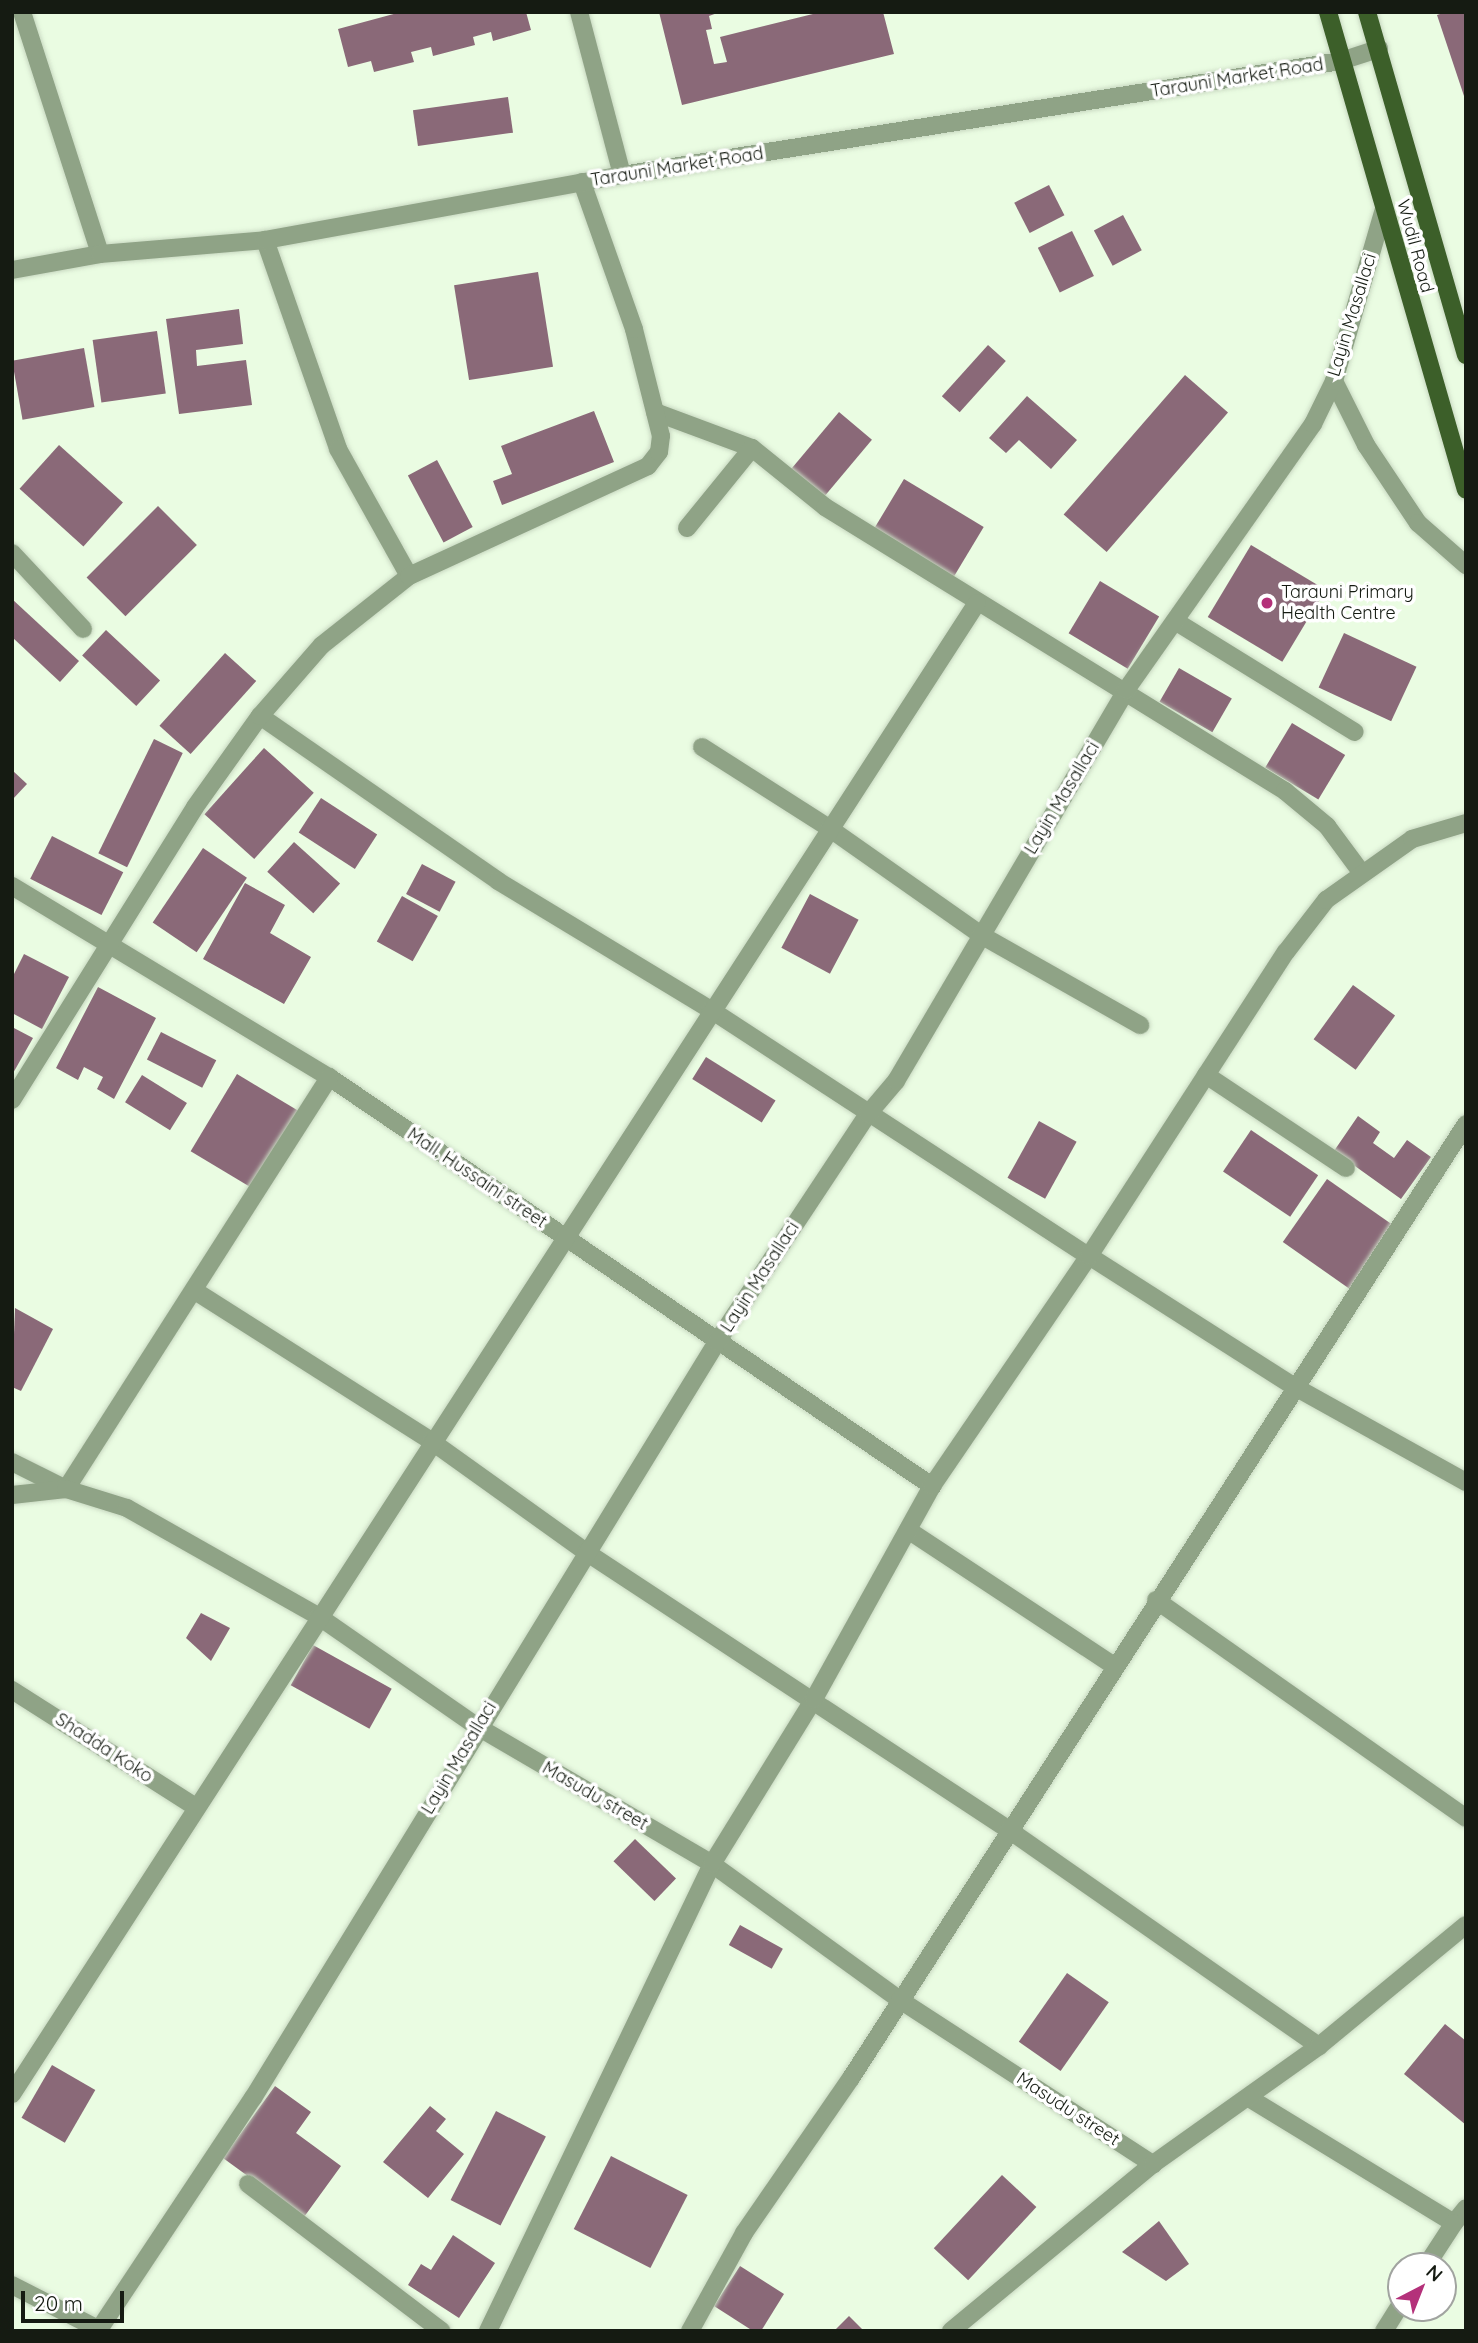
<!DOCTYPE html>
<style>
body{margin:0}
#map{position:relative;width:1478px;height:2343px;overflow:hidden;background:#eafce2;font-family:Quicksand,sans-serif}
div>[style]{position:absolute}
.building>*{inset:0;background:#8a6978;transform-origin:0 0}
.roads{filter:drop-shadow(0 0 2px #c8d8c1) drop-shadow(0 0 2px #c8d8c1)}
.minor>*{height:18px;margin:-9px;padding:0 9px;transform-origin:9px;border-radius:9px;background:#8fa386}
.tertiary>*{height:18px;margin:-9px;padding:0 9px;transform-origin:9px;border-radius:9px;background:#8fa386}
.primary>*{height:18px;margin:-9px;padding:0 9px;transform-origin:9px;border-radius:9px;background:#3c5f29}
.dots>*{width:19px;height:19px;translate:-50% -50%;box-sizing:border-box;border:4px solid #fff;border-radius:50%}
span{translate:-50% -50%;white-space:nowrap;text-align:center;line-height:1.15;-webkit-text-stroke:7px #fff;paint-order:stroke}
.street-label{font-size:18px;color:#151b12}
.poi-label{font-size:18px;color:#151b12}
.left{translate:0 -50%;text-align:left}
.frame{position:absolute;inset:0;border:14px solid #151b12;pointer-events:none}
.north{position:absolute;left:1387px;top:2252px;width:70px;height:70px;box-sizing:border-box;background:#fff;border:2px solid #a1a4a0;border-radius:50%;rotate:42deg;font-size:19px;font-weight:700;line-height:28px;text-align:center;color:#151b12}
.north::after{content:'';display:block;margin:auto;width:24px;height:32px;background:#b4317a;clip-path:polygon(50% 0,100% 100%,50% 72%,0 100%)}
.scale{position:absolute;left:21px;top:2291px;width:103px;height:32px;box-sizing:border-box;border:4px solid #151b12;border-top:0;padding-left:9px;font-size:21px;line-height:24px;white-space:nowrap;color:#151b12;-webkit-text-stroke:5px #fff;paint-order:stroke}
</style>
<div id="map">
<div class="building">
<div style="clip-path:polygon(401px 12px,526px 12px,531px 30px,493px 41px,491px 32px,473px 37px,475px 45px,433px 56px,431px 47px,411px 52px,414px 62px,374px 72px,371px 61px,348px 67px,338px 29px)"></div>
<div style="clip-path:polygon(659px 12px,720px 12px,709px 16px,712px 29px,706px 30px,714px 64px,727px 62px,720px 37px,821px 12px,883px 12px,894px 54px,682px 105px)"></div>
<div style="clip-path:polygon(1446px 12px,1466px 12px,1466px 102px,1437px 15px)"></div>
<div style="left:508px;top:97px;width:36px;height:96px;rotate:82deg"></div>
<div style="left:1049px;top:185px;width:34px;height:39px;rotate:63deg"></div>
<div style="left:1123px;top:215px;width:40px;height:33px;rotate:62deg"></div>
<div style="left:1072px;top:231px;width:50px;height:38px;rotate:64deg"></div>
<div style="left:538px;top:272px;width:96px;height:85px;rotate:81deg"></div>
<div style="clip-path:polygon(239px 309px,243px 344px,196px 350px,197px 366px,246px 360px,252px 405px,179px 414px,166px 319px)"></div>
<div style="left:157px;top:331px;width:63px;height:65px;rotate:82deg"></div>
<div style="left:988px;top:345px;width:24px;height:69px;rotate:42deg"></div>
<div style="left:84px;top:348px;width:60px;height:73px;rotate:80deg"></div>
<div style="left:1185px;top:375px;width:57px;height:185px;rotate:41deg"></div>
<div style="clip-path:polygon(1027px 396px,1077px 440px,1051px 469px,1019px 440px,1006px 453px,989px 438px)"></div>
<div style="clip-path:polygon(594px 411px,614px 462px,502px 505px,493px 481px,512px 474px,501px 446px)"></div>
<div style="left:839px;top:412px;width:43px;height:77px;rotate:40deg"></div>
<div style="left:59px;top:445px;width:86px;height:59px;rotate:42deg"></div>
<div style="left:437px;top:460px;width:76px;height:33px;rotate:62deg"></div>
<div style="left:904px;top:479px;width:93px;height:59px;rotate:31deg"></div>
<div style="left:158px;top:506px;width:55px;height:101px;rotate:45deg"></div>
<div style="left:1251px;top:545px;width:87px;height:84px;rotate:31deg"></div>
<div style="left:1100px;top:581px;width:69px;height:61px;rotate:31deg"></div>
<div style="clip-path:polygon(12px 599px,79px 661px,60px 682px,12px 637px)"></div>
<div style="left:106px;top:630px;width:74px;height:35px;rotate:43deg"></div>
<div style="left:1344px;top:633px;width:80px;height:60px;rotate:25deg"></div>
<div style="left:225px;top:653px;width:42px;height:98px;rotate:42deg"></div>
<div style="left:1179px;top:668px;width:61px;height:39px;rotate:30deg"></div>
<div style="left:1292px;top:723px;width:62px;height:52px;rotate:31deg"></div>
<div style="left:154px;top:739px;width:32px;height:127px;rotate:26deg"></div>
<div style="left:264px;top:748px;width:67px;height:89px;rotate:42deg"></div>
<div style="clip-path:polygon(12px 770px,27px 784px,12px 800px)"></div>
<div style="left:321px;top:798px;width:67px;height:41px;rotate:33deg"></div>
<div style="left:52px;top:836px;width:80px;height:48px;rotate:27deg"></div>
<div style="left:294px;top:842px;width:62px;height:40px;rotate:42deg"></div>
<div style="left:203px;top:848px;width:53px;height:90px;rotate:34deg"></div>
<div style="left:422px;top:864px;width:38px;height:34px;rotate:28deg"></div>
<div style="clip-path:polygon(245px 883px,285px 905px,270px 933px,311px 957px,284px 1004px,203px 959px)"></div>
<div style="left:810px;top:894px;width:55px;height:61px;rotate:28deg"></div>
<div style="left:402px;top:896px;width:41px;height:52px;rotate:29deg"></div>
<div style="clip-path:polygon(24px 954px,69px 977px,42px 1029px,12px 1013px,12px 978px)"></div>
<div style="left:1353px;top:985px;width:52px;height:67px;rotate:36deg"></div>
<div style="clip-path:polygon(98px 987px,156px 1018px,114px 1099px,97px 1089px,103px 1077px,84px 1067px,78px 1080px,56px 1068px)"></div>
<div style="clip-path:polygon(12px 1027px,33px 1038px,12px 1075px)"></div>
<div style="left:161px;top:1032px;width:62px;height:31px;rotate:27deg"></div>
<div style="left:706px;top:1057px;width:82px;height:26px;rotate:32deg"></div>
<div style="left:237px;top:1074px;width:71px;height:90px;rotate:31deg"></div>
<div style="left:142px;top:1075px;width:53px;height:32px;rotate:32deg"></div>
<div style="clip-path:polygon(1358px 1116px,1380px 1132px,1373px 1143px,1394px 1158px,1407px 1140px,1431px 1157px,1401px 1199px,1334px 1151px)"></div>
<div style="left:1039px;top:1121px;width:43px;height:65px;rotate:29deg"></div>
<div style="left:1251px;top:1130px;width:81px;height:50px;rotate:34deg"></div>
<div style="left:1327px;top:1179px;width:83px;height:77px;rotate:35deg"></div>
<div style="clip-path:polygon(15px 1308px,53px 1329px,21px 1391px,12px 1387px)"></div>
<div style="clip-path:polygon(201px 1613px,230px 1628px,211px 1661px,186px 1638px)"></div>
<div style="left:313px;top:1645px;width:90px;height:46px;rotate:29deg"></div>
<div style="left:635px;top:1839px;width:57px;height:31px;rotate:44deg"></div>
<div style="left:740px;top:1925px;width:49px;height:23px;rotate:29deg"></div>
<div style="left:1067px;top:1973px;width:51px;height:84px;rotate:35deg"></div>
<div style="clip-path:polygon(1445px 2024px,1466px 2041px,1466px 2125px,1404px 2074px)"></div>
<div style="left:52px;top:2065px;width:50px;height:61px;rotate:30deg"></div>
<div style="clip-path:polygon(275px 2086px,311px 2112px,296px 2133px,341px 2166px,304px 2217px,223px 2158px)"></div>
<div style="clip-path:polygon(430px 2106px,446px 2119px,436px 2131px,464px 2154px,428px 2198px,383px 2162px)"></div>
<div style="left:496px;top:2111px;width:56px;height:100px;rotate:27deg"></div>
<div style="left:611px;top:2156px;width:86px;height:82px;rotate:27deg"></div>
<div style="left:1002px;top:2175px;width:47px;height:100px;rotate:43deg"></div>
<div style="clip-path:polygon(1159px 2221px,1189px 2264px,1166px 2281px,1122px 2252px)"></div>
<div style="clip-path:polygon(453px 2235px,495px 2263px,459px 2318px,408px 2285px,421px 2264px,431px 2270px)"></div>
<div style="clip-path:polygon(740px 2266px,784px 2294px,761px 2331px,753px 2331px,714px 2306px)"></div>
<div style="clip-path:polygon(849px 2316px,864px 2331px,834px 2331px)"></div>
</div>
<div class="roads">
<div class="minor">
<div style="left:22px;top:12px;width:254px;rotate:72.1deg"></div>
<div style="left:579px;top:12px;width:169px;rotate:75.2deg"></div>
<div style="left:265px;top:240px;width:221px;rotate:70.7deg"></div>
<div style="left:338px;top:449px;width:145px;rotate:60.8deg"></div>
<div style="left:1334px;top:381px;width:72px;rotate:63.4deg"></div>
<div style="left:1366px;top:445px;width:94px;rotate:56.3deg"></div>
<div style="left:1418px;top:523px;width:64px;rotate:41.2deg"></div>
<div style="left:655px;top:412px;width:103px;rotate:20.4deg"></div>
<div style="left:752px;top:448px;width:94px;rotate:38.9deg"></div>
<div style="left:825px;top:507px;width:541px;rotate:31.69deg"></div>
<div style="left:1285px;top:791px;width:55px;rotate:39.8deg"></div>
<div style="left:1327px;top:826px;width:57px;rotate:53.5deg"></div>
<div style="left:687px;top:528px;width:103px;rotate:-50.9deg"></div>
<div style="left:12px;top:553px;width:104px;rotate:46.9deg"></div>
<div style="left:1175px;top:621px;width:211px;rotate:31.7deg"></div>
<div style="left:260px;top:716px;width:290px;rotate:34.7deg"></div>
<div style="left:498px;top:881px;width:249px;rotate:31.2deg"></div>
<div style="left:711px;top:1010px;width:451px;rotate:33.1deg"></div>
<div style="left:1089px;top:1256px;width:244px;rotate:32.5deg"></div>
<div style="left:1295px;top:1387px;width:196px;rotate:29.1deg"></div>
<div style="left:702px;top:747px;width:151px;rotate:32.5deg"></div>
<div style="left:829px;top:828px;width:186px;rotate:35.1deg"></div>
<div style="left:981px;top:935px;width:183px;rotate:29.5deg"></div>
<div style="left:12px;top:886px;width:370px;rotate:31.1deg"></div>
<div style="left:329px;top:1077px;width:729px;rotate:34.15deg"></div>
<div style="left:1206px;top:1075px;width:168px;rotate:33.6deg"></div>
<div style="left:12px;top:1100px;width:345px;rotate:-58deg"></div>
<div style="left:195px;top:807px;width:112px;rotate:-54.5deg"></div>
<div style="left:260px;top:716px;width:94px;rotate:-48.9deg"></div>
<div style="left:322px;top:645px;width:111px;rotate:-38.4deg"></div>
<div style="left:409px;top:576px;width:263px;rotate:-24.7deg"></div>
<div style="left:648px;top:466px;width:18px;rotate:-52deg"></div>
<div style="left:659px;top:452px;width:16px;rotate:-83deg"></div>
<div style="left:661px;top:436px;width:110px;rotate:-104.2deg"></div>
<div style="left:634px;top:329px;width:156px;rotate:-109.5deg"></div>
<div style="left:195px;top:1291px;width:280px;rotate:32.4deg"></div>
<div style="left:431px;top:1441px;width:191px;rotate:35.6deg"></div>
<div style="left:586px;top:1552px;width:506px;rotate:33.31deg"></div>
<div style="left:1009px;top:1830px;width:378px;rotate:34.9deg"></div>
<div style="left:12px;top:1462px;width:60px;rotate:26.6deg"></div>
<div style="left:66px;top:1489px;width:489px;rotate:-57.4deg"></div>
<div style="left:12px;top:1495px;width:54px;rotate:-6.3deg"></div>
<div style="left:66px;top:1489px;width:64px;rotate:17.3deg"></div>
<div style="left:127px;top:1508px;width:219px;rotate:29.5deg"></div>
<div style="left:318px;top:1616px;width:195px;rotate:34.8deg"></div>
<div style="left:478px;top:1727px;width:271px;rotate:30.3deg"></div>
<div style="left:712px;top:1864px;width:232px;rotate:35.9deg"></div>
<div style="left:900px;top:2000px;width:302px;rotate:33deg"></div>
<div style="left:908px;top:1530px;width:247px;rotate:33.4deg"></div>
<div style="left:1156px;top:1600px;width:379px;rotate:35.1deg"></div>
<div style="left:12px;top:1690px;width:218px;rotate:32.5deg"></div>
<div style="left:12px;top:2094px;width:1776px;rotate:-57.09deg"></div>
<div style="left:1249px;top:2098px;width:240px;rotate:31.4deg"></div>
<div style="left:1454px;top:2223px;width:19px;rotate:-51deg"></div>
<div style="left:248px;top:2184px;width:243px;rotate:37.2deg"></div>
<div style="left:1426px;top:2266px;width:51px;rotate:-56.9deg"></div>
<div style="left:12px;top:2285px;width:97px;rotate:27.1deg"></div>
<div style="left:98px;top:2331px;width:280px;rotate:-56.4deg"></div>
<div style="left:253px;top:2098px;width:887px;rotate:-58.46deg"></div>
<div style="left:717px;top:1342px;width:273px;rotate:-56.5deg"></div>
<div style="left:868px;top:1114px;width:43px;rotate:-49.7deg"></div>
<div style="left:896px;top:1081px;width:454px;rotate:-59.5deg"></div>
<div style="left:1126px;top:690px;width:325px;rotate:-54.9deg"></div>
<div style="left:1313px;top:424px;width:48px;rotate:-64deg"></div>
<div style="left:1334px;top:381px;width:179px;rotate:-73.8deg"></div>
<div style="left:488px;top:2331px;width:518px;rotate:-64.37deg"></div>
<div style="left:712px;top:1864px;width:194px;rotate:-58.3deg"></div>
<div style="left:814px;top:1699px;width:244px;rotate:-61deg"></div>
<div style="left:932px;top:1486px;width:278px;rotate:-55.7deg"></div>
<div style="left:1089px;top:1256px;width:362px;rotate:-57.1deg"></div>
<div style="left:1286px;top:952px;width:66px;rotate:-52.4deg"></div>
<div style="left:1326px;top:900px;width:105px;rotate:-35.3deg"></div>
<div style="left:1412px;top:839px;width:56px;rotate:-16.5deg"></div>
<div style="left:690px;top:2331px;width:112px;rotate:-61.1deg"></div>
<div style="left:744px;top:2233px;width:188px;rotate:-55.4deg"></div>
<div style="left:851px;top:2078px;width:1135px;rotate:-57.19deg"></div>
<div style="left:951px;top:2331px;width:262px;rotate:-39.6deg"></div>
<div style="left:1153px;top:2164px;width:204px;rotate:-35.4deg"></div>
<div style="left:1319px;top:2046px;width:190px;rotate:-39.5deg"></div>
<div style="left:1384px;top:2331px;width:32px;rotate:-58deg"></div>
</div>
<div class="tertiary">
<div style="left:12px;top:270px;width:89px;rotate:-10.3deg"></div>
<div style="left:100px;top:254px;width:166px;rotate:-4.8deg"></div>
<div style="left:265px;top:240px;width:363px;rotate:-10.3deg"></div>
<div style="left:622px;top:175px;width:728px;rotate:-9.01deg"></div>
<div style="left:1341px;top:61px;width:40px;rotate:-18deg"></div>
</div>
<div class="primary">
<div style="left:1328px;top:12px;width:497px;rotate:73.9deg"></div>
<div style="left:1367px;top:12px;width:357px;rotate:73.9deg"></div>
</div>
</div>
<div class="dots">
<div style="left:1267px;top:603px;background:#b4317a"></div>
</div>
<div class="street-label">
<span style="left:1237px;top:78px;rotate:-9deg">Tarauni Market Road</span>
<span style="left:677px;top:167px;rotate:-9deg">Tarauni Market Road</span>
<span style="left:1415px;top:246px;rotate:75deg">Wudil Road</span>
<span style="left:1352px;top:315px;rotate:-73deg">Layin Masallaci</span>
<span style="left:1062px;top:798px;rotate:-59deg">Layin Masallaci</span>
<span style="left:477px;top:1178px;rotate:34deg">Mall. Hussaini street</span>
<span style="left:760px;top:1277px;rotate:-57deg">Layin Masallaci</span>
<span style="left:104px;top:1748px;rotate:33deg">Shadda Koko</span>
<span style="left:459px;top:1758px;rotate:-59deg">Layin Masallaci</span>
<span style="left:595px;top:1796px;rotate:30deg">Masudu street</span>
<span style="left:1068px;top:2109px;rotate:33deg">Masudu street</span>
</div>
<div class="poi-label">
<span class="left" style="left:1281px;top:603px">Tarauni Primary<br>Health Centre</span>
</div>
<div class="frame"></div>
<div class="north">N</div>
<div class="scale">20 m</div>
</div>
